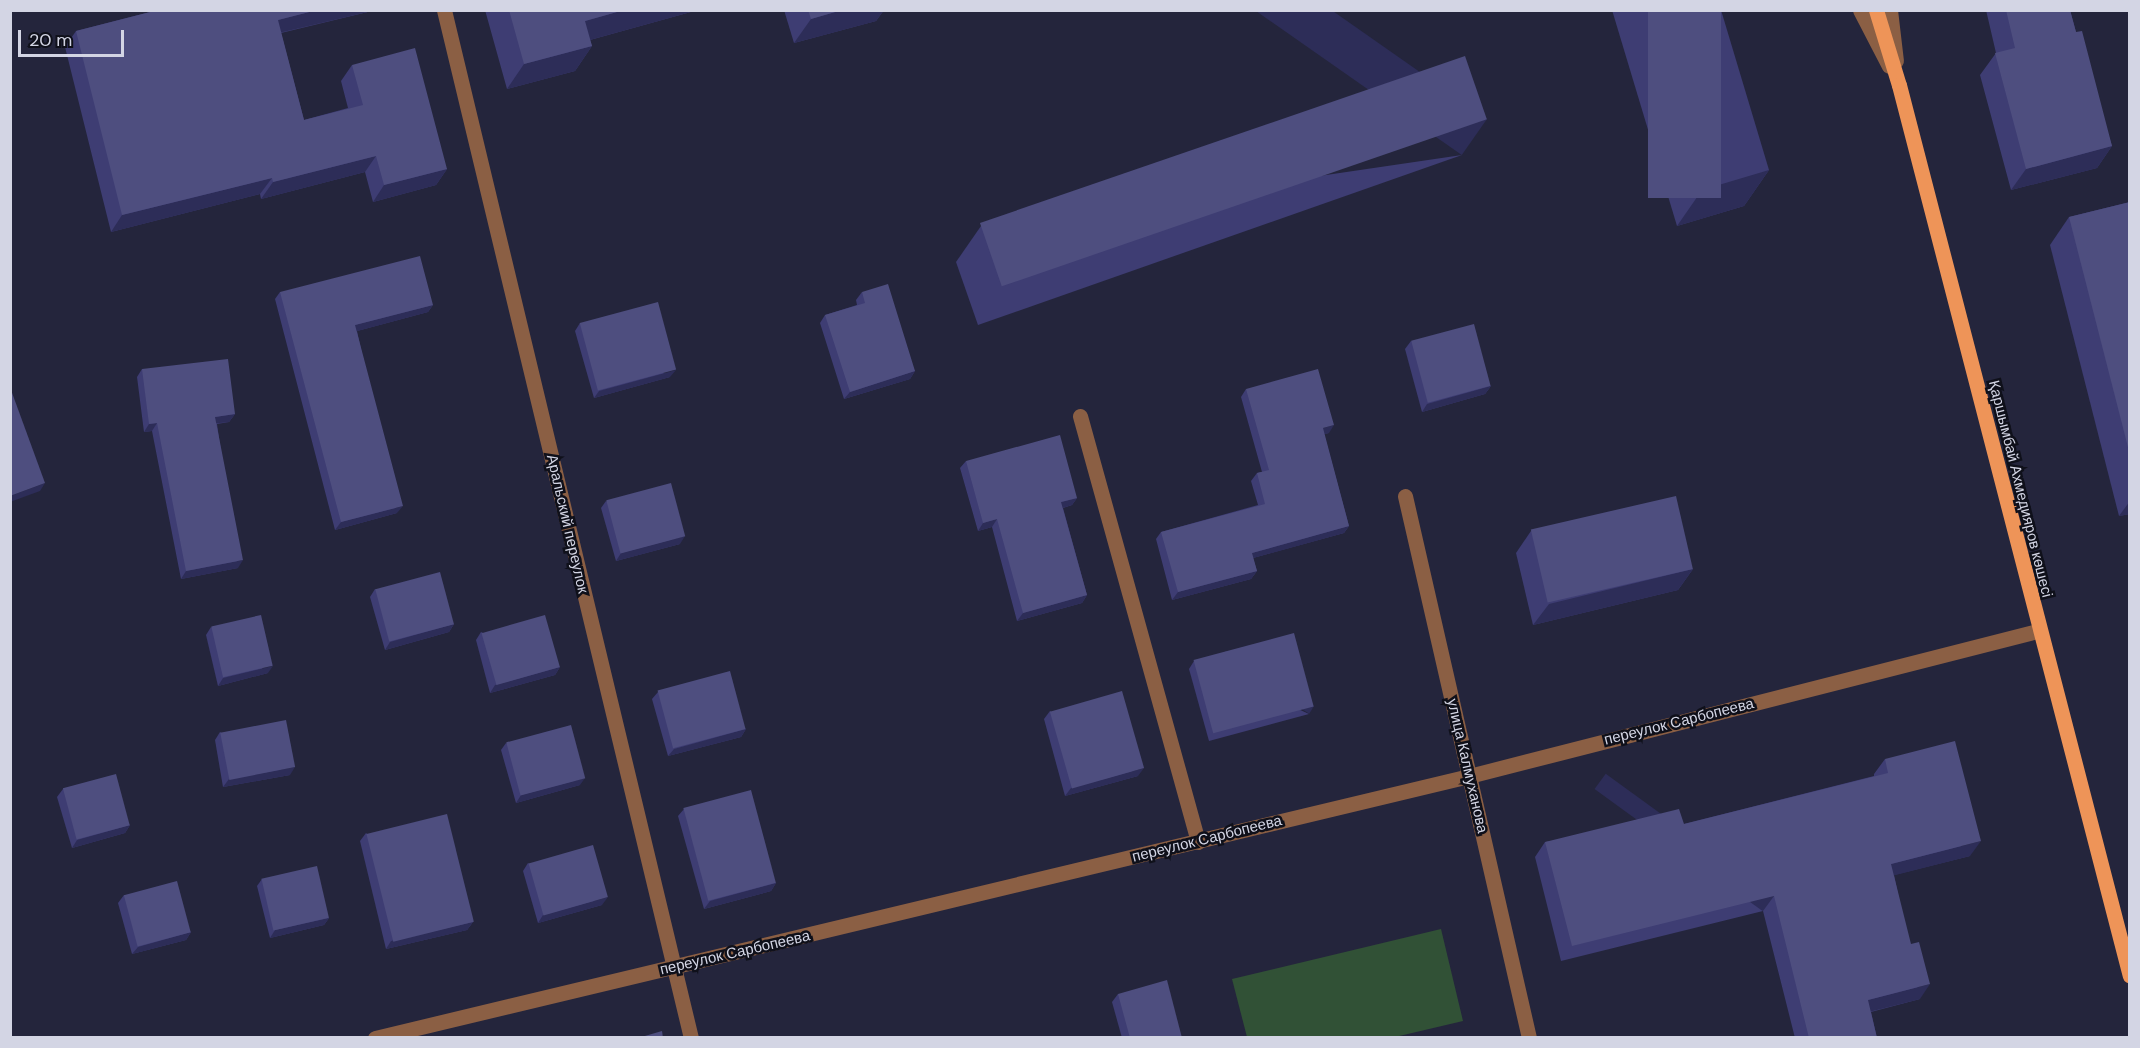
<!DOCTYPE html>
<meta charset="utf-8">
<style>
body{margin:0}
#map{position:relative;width:2140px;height:1048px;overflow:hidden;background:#24253c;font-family:"DM Sans",sans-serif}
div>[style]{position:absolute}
.green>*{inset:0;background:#315136}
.minor>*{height:15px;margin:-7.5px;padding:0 7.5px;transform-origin:7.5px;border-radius:7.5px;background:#8b5f44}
.major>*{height:15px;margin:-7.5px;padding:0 7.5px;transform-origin:7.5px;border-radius:7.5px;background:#ee9458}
.wall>*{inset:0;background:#3e3d73}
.shaded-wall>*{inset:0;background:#2d2d58;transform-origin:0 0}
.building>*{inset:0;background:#4e4e7f;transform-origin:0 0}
span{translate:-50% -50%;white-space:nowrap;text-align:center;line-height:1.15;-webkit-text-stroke:5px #0f101a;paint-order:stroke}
.street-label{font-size:15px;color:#d3d5e4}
.frame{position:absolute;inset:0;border:12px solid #d3d5e4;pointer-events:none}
.scale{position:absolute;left:18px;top:30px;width:106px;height:27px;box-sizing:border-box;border:3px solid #d3d5e4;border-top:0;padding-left:8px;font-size:18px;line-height:21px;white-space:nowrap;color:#d3d5e4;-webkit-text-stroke:4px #0f101a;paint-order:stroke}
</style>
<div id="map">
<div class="green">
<div style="clip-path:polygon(1441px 929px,1463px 1021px,1395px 1037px,1247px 1037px,1232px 979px)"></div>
</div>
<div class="minor">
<div style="left:444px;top:10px;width:1057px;rotate:76.49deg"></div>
<div style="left:1860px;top:10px;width:63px;rotate:62.6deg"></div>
<div style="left:1890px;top:10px;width:51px;rotate:83.3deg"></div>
<div style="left:1080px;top:416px;width:442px;rotate:74.5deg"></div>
<div style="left:1405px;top:496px;width:556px;rotate:77.11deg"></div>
<div style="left:375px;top:1038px;width:1125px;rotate:-13.47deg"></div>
<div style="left:1469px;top:776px;width:586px;rotate:-14.32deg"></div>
</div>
<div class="major">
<div style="left:1876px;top:10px;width:78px;rotate:73deg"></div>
<div style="left:1899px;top:85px;width:920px;rotate:75.47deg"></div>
</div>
<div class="wall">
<div style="clip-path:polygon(158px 10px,376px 10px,281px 33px,304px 120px,348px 108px,341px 81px,352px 65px,447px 169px,436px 185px,373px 202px,365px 172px,261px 199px,260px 194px,111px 232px,65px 47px,76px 31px)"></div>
<div style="clip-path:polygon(485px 10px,698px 10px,590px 40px,592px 46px,575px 71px,507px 89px)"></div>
<div style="clip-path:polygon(784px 10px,884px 10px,876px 21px,794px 43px)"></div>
<div style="clip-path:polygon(1612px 10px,1721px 10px,1769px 170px,1744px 206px,1677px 226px)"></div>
<div style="clip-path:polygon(1986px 10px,2070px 10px,2076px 32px,2112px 146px,2097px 168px,2011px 190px,1980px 75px,1996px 53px)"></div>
<div style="clip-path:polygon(1462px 155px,978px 325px,956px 262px,981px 226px)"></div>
<div style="clip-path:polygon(2130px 202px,2130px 514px,2119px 516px,2050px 245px,2069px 217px)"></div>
<div style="clip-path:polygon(280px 292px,433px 305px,428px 312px,357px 331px,397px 513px,335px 530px,275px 299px)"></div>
<div style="clip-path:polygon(862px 292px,915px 371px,910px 379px,844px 399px,820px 323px,825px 315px,857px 305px,856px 300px)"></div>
<div style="clip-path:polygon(580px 323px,670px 377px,594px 398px,575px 331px)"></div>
<div style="clip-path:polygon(1411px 341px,1491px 386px,1485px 394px,1422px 412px,1405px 349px)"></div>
<div style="clip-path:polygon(142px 369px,235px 414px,229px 422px,217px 424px,238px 568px,181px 579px,152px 431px,144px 432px,137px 377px)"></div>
<div style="clip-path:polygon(1246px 389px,1329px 433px,1324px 434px,1349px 526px,1344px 533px,1253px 558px,1257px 571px,1251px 579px,1172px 600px,1156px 539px,1161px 532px,1258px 505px,1251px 481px,1257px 473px,1262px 472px,1241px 397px)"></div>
<div style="clip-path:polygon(966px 461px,1077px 498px,1072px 505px,1063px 508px,1087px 595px,1082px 603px,1017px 621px,992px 527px,978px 531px,960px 468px)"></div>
<div style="clip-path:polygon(606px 501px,680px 544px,616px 561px,601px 508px)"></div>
<div style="clip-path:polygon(1531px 531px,1693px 569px,1678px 590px,1533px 625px,1516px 553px)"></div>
<div style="clip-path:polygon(375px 589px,454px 624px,449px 632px,385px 650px,370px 597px)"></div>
<div style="clip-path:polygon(211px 627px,268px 673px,218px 686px,206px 635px)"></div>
<div style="clip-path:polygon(481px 632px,560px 667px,555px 675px,490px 693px,476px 640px)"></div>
<div style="clip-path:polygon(1194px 661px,1309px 714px,1209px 741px,1189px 669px)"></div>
<div style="clip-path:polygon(658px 692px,746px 729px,741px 737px,668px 756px,652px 699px)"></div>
<div style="clip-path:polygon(1050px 711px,1138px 776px,1065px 796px,1044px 719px)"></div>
<div style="clip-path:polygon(220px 732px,290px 775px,223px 787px,215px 740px)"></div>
<div style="clip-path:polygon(506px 743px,580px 785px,516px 803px,501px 750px)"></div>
<div style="clip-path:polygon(1885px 759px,1970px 856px,1894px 875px,1920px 999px,1871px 1012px,1877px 1038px,1795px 1038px,1763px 911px,1561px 961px,1535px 857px,1545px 842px,1684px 824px,1874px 776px,1874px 774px)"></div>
<div style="clip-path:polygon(63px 789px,130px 825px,125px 833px,72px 848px,57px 797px)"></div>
<div style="clip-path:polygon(684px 809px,776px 883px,771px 891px,704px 909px,678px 816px)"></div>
<div style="clip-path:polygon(366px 833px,473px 922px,467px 930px,386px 949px,360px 841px)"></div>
<div style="clip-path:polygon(528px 863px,602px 905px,538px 923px,523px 871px)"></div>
<div style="clip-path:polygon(262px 879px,329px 918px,324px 925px,270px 938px,257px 886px)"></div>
<div style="clip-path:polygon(124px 895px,191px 932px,186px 940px,132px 954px,118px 903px)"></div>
<div style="clip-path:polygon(1118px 994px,1182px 1038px,1122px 1038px,1112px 1002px)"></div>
</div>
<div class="shaded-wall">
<div style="clip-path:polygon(317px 10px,376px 10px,266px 36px,278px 20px)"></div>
<div style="clip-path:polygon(624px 10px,698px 10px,568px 46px,585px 21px)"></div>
<div style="clip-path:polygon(842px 10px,884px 10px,876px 21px,794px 43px,811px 19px)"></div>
<div style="clip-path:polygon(592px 46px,575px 71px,507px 89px,524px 64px)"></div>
<div style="left:1487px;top:119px;width:44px;height:513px;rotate:125deg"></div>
<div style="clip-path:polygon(2112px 146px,2097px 168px,2011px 190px,2026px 169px)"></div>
<div style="clip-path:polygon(376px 156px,365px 172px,261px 199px,273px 182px)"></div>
<div style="clip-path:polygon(447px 169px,436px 185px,373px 202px,384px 185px)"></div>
<div style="clip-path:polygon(1769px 170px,1744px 206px,1677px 226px,1702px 190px)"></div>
<div style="clip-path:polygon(272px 178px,260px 194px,111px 232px,122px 215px)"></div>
<div style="clip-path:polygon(433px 305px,428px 312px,350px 333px,355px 325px)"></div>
<div style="clip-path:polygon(676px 370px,670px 377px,594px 398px,599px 391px)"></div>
<div style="clip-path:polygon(915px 371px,910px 379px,844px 399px,850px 392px)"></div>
<div style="clip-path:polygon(1491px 386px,1485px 394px,1422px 412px,1427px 404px)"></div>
<div style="clip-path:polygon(235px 414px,229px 422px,210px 424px,215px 417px)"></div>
<div style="clip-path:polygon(157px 423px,152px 431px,144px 432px,149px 424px)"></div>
<div style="clip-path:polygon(1334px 425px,1329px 433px,1317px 436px,1323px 428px)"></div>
<div style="clip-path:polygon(45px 483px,40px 491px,10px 502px,10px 496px)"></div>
<div style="clip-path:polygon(1077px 498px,1072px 505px,1056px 510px,1061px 502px)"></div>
<div style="clip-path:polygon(2130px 501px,2130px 514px,2119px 516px)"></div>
<div style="clip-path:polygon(403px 506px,397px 513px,335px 530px,341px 522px)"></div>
<div style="clip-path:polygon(997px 519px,992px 527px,978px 531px,983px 523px)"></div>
<div style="clip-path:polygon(1349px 526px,1344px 533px,1246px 560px,1252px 553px)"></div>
<div style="clip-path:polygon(685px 536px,680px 544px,616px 561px,621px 553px)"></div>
<div style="clip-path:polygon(243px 560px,238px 568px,181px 579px,186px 571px)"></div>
<div style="clip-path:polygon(1693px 569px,1678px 590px,1533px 625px,1549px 604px)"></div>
<div style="clip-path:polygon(1257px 571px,1251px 579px,1172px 600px,1178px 592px)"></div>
<div style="clip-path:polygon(1087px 595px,1082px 603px,1017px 621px,1023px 613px)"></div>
<div style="clip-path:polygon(454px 624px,449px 632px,385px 650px,390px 642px)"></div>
<div style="clip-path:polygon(273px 666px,268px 673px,218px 686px,223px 678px)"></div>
<div style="clip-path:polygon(560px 667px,555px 675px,490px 693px,495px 685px)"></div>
<div style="left:1314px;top:706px;width:9px;height:104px;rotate:122deg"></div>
<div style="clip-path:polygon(746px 729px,741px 737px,668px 756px,674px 749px)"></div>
<div style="clip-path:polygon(295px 767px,290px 775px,223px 787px,229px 779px)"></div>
<div style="clip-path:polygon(1144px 768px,1138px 776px,1065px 796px,1071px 788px)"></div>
<div style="clip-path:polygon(585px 778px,580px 785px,516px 803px,521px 795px)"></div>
<div style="clip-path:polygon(130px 825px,125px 833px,72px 848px,77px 840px)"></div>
<div style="clip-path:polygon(1981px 841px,1970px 856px,1880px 879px,1891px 864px)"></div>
<div style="clip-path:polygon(776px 883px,771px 891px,704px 909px,710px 901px)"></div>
<div style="left:1774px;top:896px;width:19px;height:208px;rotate:126deg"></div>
<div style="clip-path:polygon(608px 897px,602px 905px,538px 923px,543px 915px)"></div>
<div style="clip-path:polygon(329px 918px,324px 925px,270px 938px,275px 930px)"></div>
<div style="clip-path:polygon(473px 922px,467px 930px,386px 949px,391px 941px)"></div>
<div style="clip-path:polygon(191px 932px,186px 940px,132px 954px,138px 947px)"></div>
<div style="clip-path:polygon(1930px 984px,1920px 999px,1857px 1015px,1868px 1000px)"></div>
</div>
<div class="building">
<div style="clip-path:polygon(158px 10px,317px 10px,278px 20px,304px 120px,363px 105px,352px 65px,415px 48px,447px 169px,384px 185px,376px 156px,273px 182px,272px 178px,122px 215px,76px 31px)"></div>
<div style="clip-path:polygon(509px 10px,624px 10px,585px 21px,592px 46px,524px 64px)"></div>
<div style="clip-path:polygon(808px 10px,842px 10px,811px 19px)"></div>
<div style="left:1648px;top:10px;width:73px;height:188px"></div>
<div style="clip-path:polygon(2006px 10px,2070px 10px,2076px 32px,2082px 31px,2112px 146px,2026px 169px,1995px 53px,2015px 48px)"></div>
<div style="left:1465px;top:56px;width:67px;height:513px;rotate:71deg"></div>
<div style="clip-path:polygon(2130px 202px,2130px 455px,2069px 217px)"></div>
<div style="clip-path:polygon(420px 256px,433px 305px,355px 325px,403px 506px,341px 522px,280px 292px)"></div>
<div style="clip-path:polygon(888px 284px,915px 371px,850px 392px,825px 315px,865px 303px,862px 292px)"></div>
<div style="left:658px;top:302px;width:70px;height:81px;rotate:75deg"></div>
<div style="left:1474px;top:324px;width:64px;height:65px;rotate:75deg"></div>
<div style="clip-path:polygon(228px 359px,235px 414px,215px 417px,243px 560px,186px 571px,157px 423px,149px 424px,142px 369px)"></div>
<div style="clip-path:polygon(1318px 369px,1334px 425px,1323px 428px,1349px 526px,1252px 553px,1257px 571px,1178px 592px,1161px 532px,1265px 504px,1257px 473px,1269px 470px,1246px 389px)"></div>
<div style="clip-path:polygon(11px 390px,45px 483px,10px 496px,10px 391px)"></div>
<div style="clip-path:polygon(1060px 435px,1077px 498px,1061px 502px,1087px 595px,1023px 613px,997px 519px,983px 523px,966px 461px)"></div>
<div style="left:671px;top:483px;width:55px;height:67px;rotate:75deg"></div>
<div style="left:1676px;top:496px;width:75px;height:149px;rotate:77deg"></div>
<div style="left:440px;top:572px;width:54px;height:67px;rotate:75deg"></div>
<div style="left:261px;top:615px;width:52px;height:51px;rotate:77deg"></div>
<div style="left:545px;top:615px;width:54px;height:66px;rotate:74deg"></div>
<div style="left:1294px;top:633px;width:76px;height:104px;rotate:75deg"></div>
<div style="left:730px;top:671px;width:60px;height:75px;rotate:75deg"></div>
<div style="left:1122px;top:691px;width:80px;height:75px;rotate:74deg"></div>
<div style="left:286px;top:720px;width:48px;height:67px;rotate:79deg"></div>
<div style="left:571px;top:725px;width:55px;height:67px;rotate:75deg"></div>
<div style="clip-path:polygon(1955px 741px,1981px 841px,1891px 864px,1911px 944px,1919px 942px,1930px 984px,1868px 1000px,1877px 1038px,1809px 1038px,1774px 896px,1572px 946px,1545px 842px,1679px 809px,1684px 824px,1888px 773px,1885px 759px)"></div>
<div style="left:116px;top:774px;width:53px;height:55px;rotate:75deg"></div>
<div style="left:751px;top:790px;width:96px;height:70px;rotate:75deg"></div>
<div style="left:447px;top:814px;width:111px;height:83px;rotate:76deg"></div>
<div style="left:593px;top:845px;width:54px;height:67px;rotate:74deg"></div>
<div style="left:317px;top:866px;width:53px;height:57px;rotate:77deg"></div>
<div style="left:177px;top:881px;width:53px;height:55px;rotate:75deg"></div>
<div style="clip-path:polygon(1167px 980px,1182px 1038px,1130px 1038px,1118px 994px)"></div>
<div style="clip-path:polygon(662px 1031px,663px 1038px,638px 1038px)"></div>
</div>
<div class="street-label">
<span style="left:2020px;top:489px;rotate:76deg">Қаршымбай Ахмедияров көшесі</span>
<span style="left:567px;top:524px;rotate:77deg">Аральский переулок</span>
<span style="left:1679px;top:722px;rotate:-14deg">переулок Сарбопеева</span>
<span style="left:1467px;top:766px;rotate:77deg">улица Калмуханова</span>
<span style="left:1207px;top:839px;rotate:-14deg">переулок Сарбопеева</span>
<span style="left:735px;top:953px;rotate:-13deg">переулок Сарбопеева</span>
</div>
<div class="frame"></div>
<div class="scale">20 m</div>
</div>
